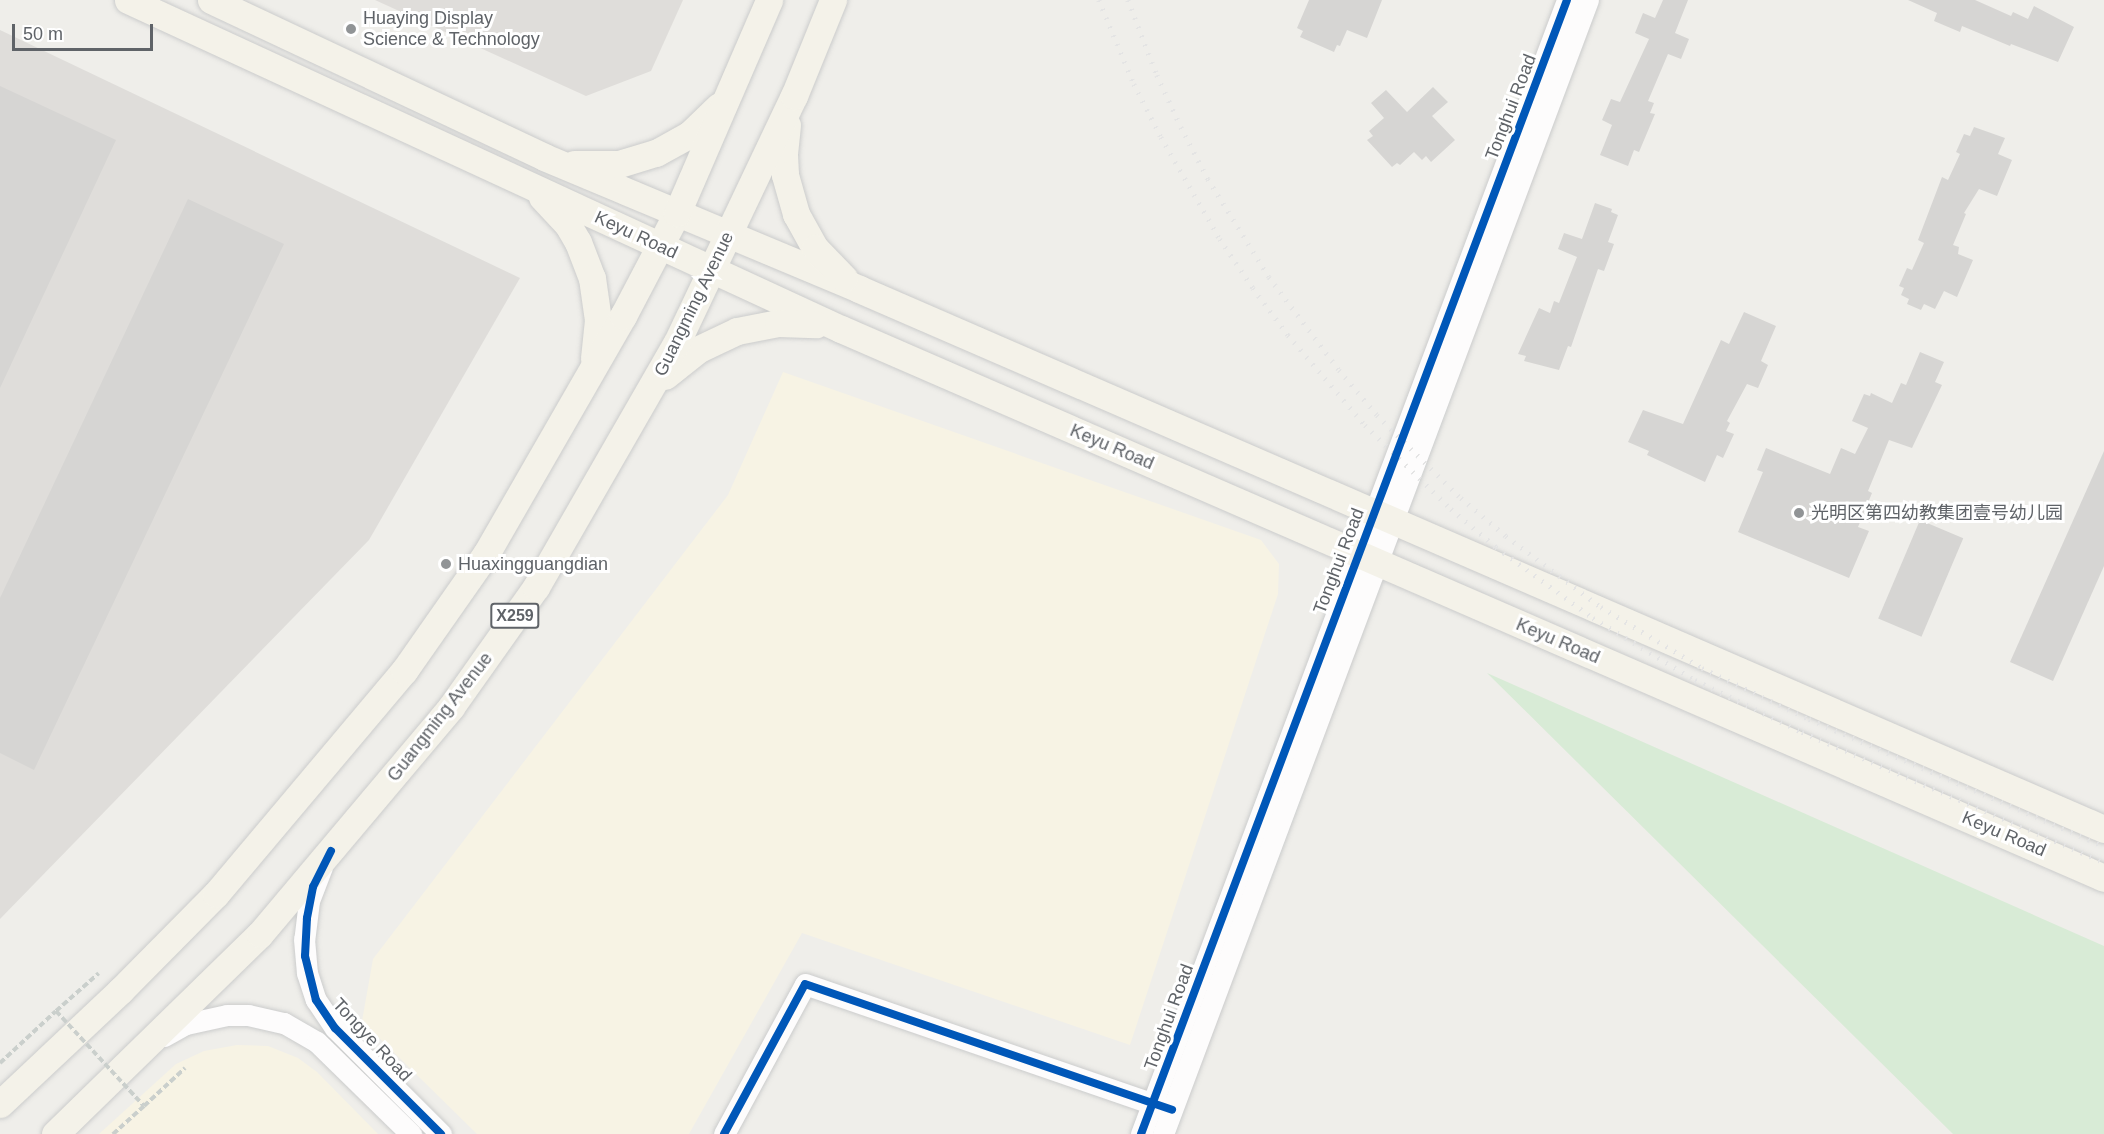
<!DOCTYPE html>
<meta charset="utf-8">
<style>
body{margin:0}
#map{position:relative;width:2104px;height:1134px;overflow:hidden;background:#efeeea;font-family:Helvetica,"Noto Sans SC",sans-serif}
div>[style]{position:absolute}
.commercial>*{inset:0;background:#f7f3e4}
.industrial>*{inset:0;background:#dfddda}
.green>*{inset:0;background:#d8ebd6}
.building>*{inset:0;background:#d6d5d3;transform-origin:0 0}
.path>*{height:4px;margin-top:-2px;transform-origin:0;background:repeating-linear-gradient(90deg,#cacfcc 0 6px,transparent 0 9px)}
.roads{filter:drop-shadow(0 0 2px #cbcccc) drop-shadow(0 0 2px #cbcccc)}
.minor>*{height:21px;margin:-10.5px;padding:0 10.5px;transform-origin:10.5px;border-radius:10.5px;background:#fdfcfc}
.major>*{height:27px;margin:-13.5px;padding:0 13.5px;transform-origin:13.5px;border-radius:13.5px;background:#f4f2e9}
.rail>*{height:4.5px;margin-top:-2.25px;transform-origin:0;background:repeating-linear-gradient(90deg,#e4e4e4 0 1.5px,transparent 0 9.5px)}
.path-bridge>*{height:4px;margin-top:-2px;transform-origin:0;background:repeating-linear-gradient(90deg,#cacfcc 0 6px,transparent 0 9px)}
.cycleway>*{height:8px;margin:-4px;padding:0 4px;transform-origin:4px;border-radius:4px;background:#0057b8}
.dots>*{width:16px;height:16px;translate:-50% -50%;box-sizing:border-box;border:3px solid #fff;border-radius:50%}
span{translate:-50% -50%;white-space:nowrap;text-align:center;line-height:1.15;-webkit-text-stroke:6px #fff;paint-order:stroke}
.shield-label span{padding:2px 4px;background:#fff;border:2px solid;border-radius:4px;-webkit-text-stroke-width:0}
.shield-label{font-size:16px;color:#5f6368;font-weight:700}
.poi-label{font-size:18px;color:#5f6368}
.left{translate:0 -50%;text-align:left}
.street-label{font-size:18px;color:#5f6368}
.scale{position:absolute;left:12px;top:24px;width:141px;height:27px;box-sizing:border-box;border:3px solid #5f6368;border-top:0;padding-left:8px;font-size:18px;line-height:21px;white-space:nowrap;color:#5f6368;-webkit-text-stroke:4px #fff;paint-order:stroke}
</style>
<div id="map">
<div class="commercial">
<div style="clip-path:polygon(783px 372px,1261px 540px,1279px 564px,1278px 594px,1130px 1045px,802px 933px,689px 1134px,477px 1134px,362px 1021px,373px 959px,728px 495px)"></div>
<div style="clip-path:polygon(237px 1045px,268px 1046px,298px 1058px,317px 1072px,378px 1134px,99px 1134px,176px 1064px,204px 1051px)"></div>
</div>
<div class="industrial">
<div style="clip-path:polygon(375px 0,683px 0,651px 71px,586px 96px)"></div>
<div style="clip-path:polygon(0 30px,520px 278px,369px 540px,0 919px)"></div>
</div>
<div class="green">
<div style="clip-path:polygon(1487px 673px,2104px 946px,2104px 1134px,1953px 1134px)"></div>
</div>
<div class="building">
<div style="clip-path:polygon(1309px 0,1382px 0,1367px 38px,1347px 30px,1340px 46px,1337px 45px,1334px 52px,1300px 37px,1303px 31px,1297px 28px)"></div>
<div style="clip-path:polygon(1663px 0,1688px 0,1675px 33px,1689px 39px,1681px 59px,1668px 54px,1648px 101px,1654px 103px,1650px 113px,1655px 114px,1639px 152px,1634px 150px,1628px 166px,1600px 155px,1612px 125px,1602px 120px,1611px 99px,1620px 102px,1649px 39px,1635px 33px,1643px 13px,1655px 18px)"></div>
<div style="clip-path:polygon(1908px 0,1975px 0,2011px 16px,2013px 12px,2028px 19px,2034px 6px,2074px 27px,2058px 62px,2011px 44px,2010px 46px,1962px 26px,1960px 32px,1934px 21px,1937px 13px)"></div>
<div style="clip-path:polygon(0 86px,116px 140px,0 388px)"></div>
<div style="clip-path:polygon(1433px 87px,1448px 102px,1432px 116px,1455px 140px,1431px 162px,1426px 156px,1422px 160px,1414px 152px,1400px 165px,1397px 163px,1392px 167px,1367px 140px,1373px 136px,1369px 131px,1384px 118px,1371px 103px,1386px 90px,1407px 112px)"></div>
<div style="clip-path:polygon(1974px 127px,2005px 138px,1998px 154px,2012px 160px,1997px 196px,1979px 189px,1964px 213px,1966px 214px,1953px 245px,1959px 247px,1958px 254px,1973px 260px,1957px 297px,1944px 291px,1935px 309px,1924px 304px,1921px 310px,1907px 304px,1909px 299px,1901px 295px,1904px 288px,1899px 286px,1907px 268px,1912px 270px,1924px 243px,1918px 240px,1942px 177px,1948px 180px,1960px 154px,1956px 152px,1964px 134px,1970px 136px)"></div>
<div style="clip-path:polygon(188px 199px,284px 244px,34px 770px,0 753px,0 598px)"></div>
<div style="clip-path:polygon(1595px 203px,1612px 209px,1611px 212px,1618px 215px,1608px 242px,1614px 244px,1604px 271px,1598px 269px,1571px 347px,1568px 346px,1559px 370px,1524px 361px,1526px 356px,1518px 354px,1539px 308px,1550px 313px,1554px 301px,1559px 303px,1577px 257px,1558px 249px,1564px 233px,1582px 239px)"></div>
<div style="clip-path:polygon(1744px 312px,1776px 326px,1761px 361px,1768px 365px,1758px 388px,1747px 384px,1727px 421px,1730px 423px,1726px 431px,1734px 434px,1723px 458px,1717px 455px,1705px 482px,1647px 455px,1649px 451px,1628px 442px,1643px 410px,1683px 424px,1721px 340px,1729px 344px)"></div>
<div style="clip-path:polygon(1920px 352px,1944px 362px,1935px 382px,1942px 385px,1912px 448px,1889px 440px,1868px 491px,1872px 493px,1858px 527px,1869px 531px,1849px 578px,1738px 532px,1763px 472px,1757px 470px,1766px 448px,1830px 474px,1841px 448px,1855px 454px,1868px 428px,1852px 421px,1864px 394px,1870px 396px,1871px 393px,1892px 403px,1901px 383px,1906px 385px)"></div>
<div style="clip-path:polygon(2104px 451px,2104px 566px,2053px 681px,2010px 662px)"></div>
<div style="left:1920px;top:520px;width:47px;height:107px;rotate:23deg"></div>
</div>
<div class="path">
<div style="left:56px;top:1011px;width:57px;rotate:-41.5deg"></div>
<div style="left:144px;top:1106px;width:56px;rotate:-42.8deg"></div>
</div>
<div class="roads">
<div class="minor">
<div style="left:322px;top:867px;width:36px;rotate:111deg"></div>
<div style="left:309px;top:901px;width:38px;rotate:97deg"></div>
<div style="left:304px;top:939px;width:34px;rotate:85deg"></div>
<div style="left:307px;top:973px;width:28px;rotate:72deg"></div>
<div style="left:316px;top:1000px;width:34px;rotate:56deg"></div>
<div style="left:335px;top:1028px;width:150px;rotate:45deg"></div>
<div style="left:164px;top:1036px;width:25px;rotate:-29deg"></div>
<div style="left:186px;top:1024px;width:42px;rotate:-12.4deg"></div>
<div style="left:227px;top:1015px;width:21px"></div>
<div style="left:248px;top:1015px;width:37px;rotate:13deg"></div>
<div style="left:284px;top:1023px;width:38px;rotate:30deg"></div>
<div style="left:317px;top:1042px;width:132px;rotate:44.4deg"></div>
<div style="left:724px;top:1134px;width:170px;rotate:-61.6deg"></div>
<div style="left:805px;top:984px;width:381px;rotate:19deg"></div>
<div style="left:1141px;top:1134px;width:1211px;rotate:-69.41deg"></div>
<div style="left:1163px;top:1134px;width:1211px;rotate:-69.46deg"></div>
</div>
<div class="major">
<div style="left:128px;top:0;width:785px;rotate:24.77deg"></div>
<div style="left:841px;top:329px;width:1377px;rotate:23.49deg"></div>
<div style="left:211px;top:0;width:368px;rotate:25.2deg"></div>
<div style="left:544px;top:157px;width:342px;rotate:22.7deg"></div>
<div style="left:859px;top:289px;width:1357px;rotate:23.45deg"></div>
<div style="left:787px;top:125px;width:30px;rotate:96deg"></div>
<div style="left:784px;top:155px;width:20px;rotate:87deg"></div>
<div style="left:785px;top:175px;width:41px;rotate:74.2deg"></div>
<div style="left:796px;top:214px;width:39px;rotate:61deg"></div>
<div style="left:815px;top:248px;width:42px;rotate:46deg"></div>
<div style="left:574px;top:164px;width:45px"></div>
<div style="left:619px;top:164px;width:39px;rotate:-17deg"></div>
<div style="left:656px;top:153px;width:39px;rotate:-29deg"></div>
<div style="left:690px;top:134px;width:40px;rotate:-44deg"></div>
<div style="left:542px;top:197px;width:38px;rotate:47deg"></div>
<div style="left:568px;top:225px;width:20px;rotate:60deg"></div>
<div style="left:578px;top:242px;width:39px;rotate:69deg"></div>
<div style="left:592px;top:278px;width:42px;rotate:81.9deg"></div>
<div style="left:598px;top:320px;width:38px;rotate:96deg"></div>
<div style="left:665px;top:376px;width:43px;rotate:-38.5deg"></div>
<div style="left:699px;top:349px;width:42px;rotate:-25.3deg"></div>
<div style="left:737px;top:331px;width:42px;rotate:-11deg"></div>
<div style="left:778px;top:323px;width:38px;rotate:2deg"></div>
<div style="left:0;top:1104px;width:165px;rotate:-43.3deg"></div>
<div style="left:120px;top:991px;width:136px;rotate:-45.3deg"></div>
<div style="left:216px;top:894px;width:292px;rotate:-49.9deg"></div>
<div style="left:404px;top:671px;width:143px;rotate:-55deg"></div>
<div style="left:486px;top:554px;width:275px;rotate:-60.1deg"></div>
<div style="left:623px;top:316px;width:116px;rotate:-62.3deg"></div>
<div style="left:677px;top:213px;width:232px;rotate:-66.6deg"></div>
<div style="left:55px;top:1134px;width:286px;rotate:-44.3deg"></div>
<div style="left:260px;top:934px;width:297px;rotate:-49.9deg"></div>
<div style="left:451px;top:707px;width:147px;rotate:-54.7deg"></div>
<div style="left:536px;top:587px;width:280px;rotate:-60.1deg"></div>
<div style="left:676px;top:344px;width:275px;rotate:-64.6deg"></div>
<div style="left:794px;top:96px;width:104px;rotate:-67.9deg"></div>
</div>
</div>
<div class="rail">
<div style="left:1099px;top:0;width:91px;rotate:67.4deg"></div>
<div style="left:1134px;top:84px;width:59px;rotate:63deg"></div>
<div style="left:1161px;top:137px;width:118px;rotate:60deg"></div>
<div style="left:1220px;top:239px;width:59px;rotate:56deg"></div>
<div style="left:1253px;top:288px;width:59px;rotate:53.3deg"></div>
<div style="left:1288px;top:335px;width:118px;rotate:49.5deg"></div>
<div style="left:1365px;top:425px;width:120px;rotate:44.3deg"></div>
<div style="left:1451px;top:509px;width:59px;rotate:40.2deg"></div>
<div style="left:1496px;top:547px;width:120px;rotate:36.2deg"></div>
<div style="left:1593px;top:618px;width:119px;rotate:31.3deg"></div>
<div style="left:1695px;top:680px;width:119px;rotate:25.9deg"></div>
<div style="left:1802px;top:732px;width:329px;rotate:23.3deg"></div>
<div style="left:1128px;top:0;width:80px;rotate:68.9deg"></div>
<div style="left:1157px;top:75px;width:57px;rotate:65.2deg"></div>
<div style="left:1181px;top:127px;width:59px;rotate:62.6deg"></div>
<div style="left:1208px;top:179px;width:115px;rotate:58.1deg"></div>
<div style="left:1269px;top:277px;width:116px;rotate:53deg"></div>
<div style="left:1339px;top:370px;width:59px;rotate:49.8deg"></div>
<div style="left:1377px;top:415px;width:118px;rotate:44.7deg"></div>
<div style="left:1461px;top:498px;width:59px;rotate:40.2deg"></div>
<div style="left:1506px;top:536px;width:119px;rotate:36.8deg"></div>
<div style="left:1601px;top:607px;width:118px;rotate:31.1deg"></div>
<div style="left:1702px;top:668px;width:119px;rotate:25.5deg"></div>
<div style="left:1809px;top:719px;width:321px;rotate:23.3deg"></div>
</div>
<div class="path-bridge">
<div style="left:0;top:1063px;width:76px;rotate:-42.9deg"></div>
<div style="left:56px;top:1011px;width:129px;rotate:47.2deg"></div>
<div style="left:144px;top:1106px;width:42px;rotate:137.9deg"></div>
</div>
<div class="cycleway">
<div style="left:331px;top:851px;width:40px;rotate:116.6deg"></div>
<div style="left:313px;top:887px;width:32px;rotate:101deg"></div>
<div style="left:307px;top:918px;width:38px;rotate:93deg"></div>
<div style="left:305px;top:956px;width:45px;rotate:76deg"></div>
<div style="left:316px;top:1000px;width:34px;rotate:56deg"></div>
<div style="left:335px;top:1028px;width:150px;rotate:45deg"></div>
<div style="left:724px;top:1134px;width:170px;rotate:-61.6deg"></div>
<div style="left:805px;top:984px;width:388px;rotate:18.9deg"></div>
<div style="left:1141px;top:1134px;width:1211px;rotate:-69.41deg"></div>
</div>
<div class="dots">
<div style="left:351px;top:29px;background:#919496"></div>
<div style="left:1799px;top:513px;background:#919496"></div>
<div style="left:446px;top:564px;background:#919496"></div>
</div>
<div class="shield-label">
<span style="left:515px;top:616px">X259</span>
</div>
<div class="poi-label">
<span class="left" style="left:363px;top:29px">Huaying Display<br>Science &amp; Technology</span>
<span class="left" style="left:1811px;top:513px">光明区第四幼教集团壹号幼儿园</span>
<span class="left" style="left:458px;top:564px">Huaxingguangdian</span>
</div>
<div class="street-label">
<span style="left:1511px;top:107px;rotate:-69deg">Tonghui Road</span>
<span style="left:636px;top:235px;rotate:25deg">Keyu Road</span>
<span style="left:694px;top:304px;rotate:-64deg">Guangming Avenue</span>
<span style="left:1112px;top:447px;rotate:23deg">Keyu Road</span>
<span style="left:1339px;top:561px;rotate:-69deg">Tonghui Road</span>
<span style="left:1558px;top:641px;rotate:23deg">Keyu Road</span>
<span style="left:440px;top:717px;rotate:-52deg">Guangming Avenue</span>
<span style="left:2004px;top:834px;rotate:23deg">Keyu Road</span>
<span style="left:1169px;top:1017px;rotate:-70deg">Tonghui Road</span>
<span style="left:372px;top:1040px;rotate:47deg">Tongye Road</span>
</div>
<div class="scale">50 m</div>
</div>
